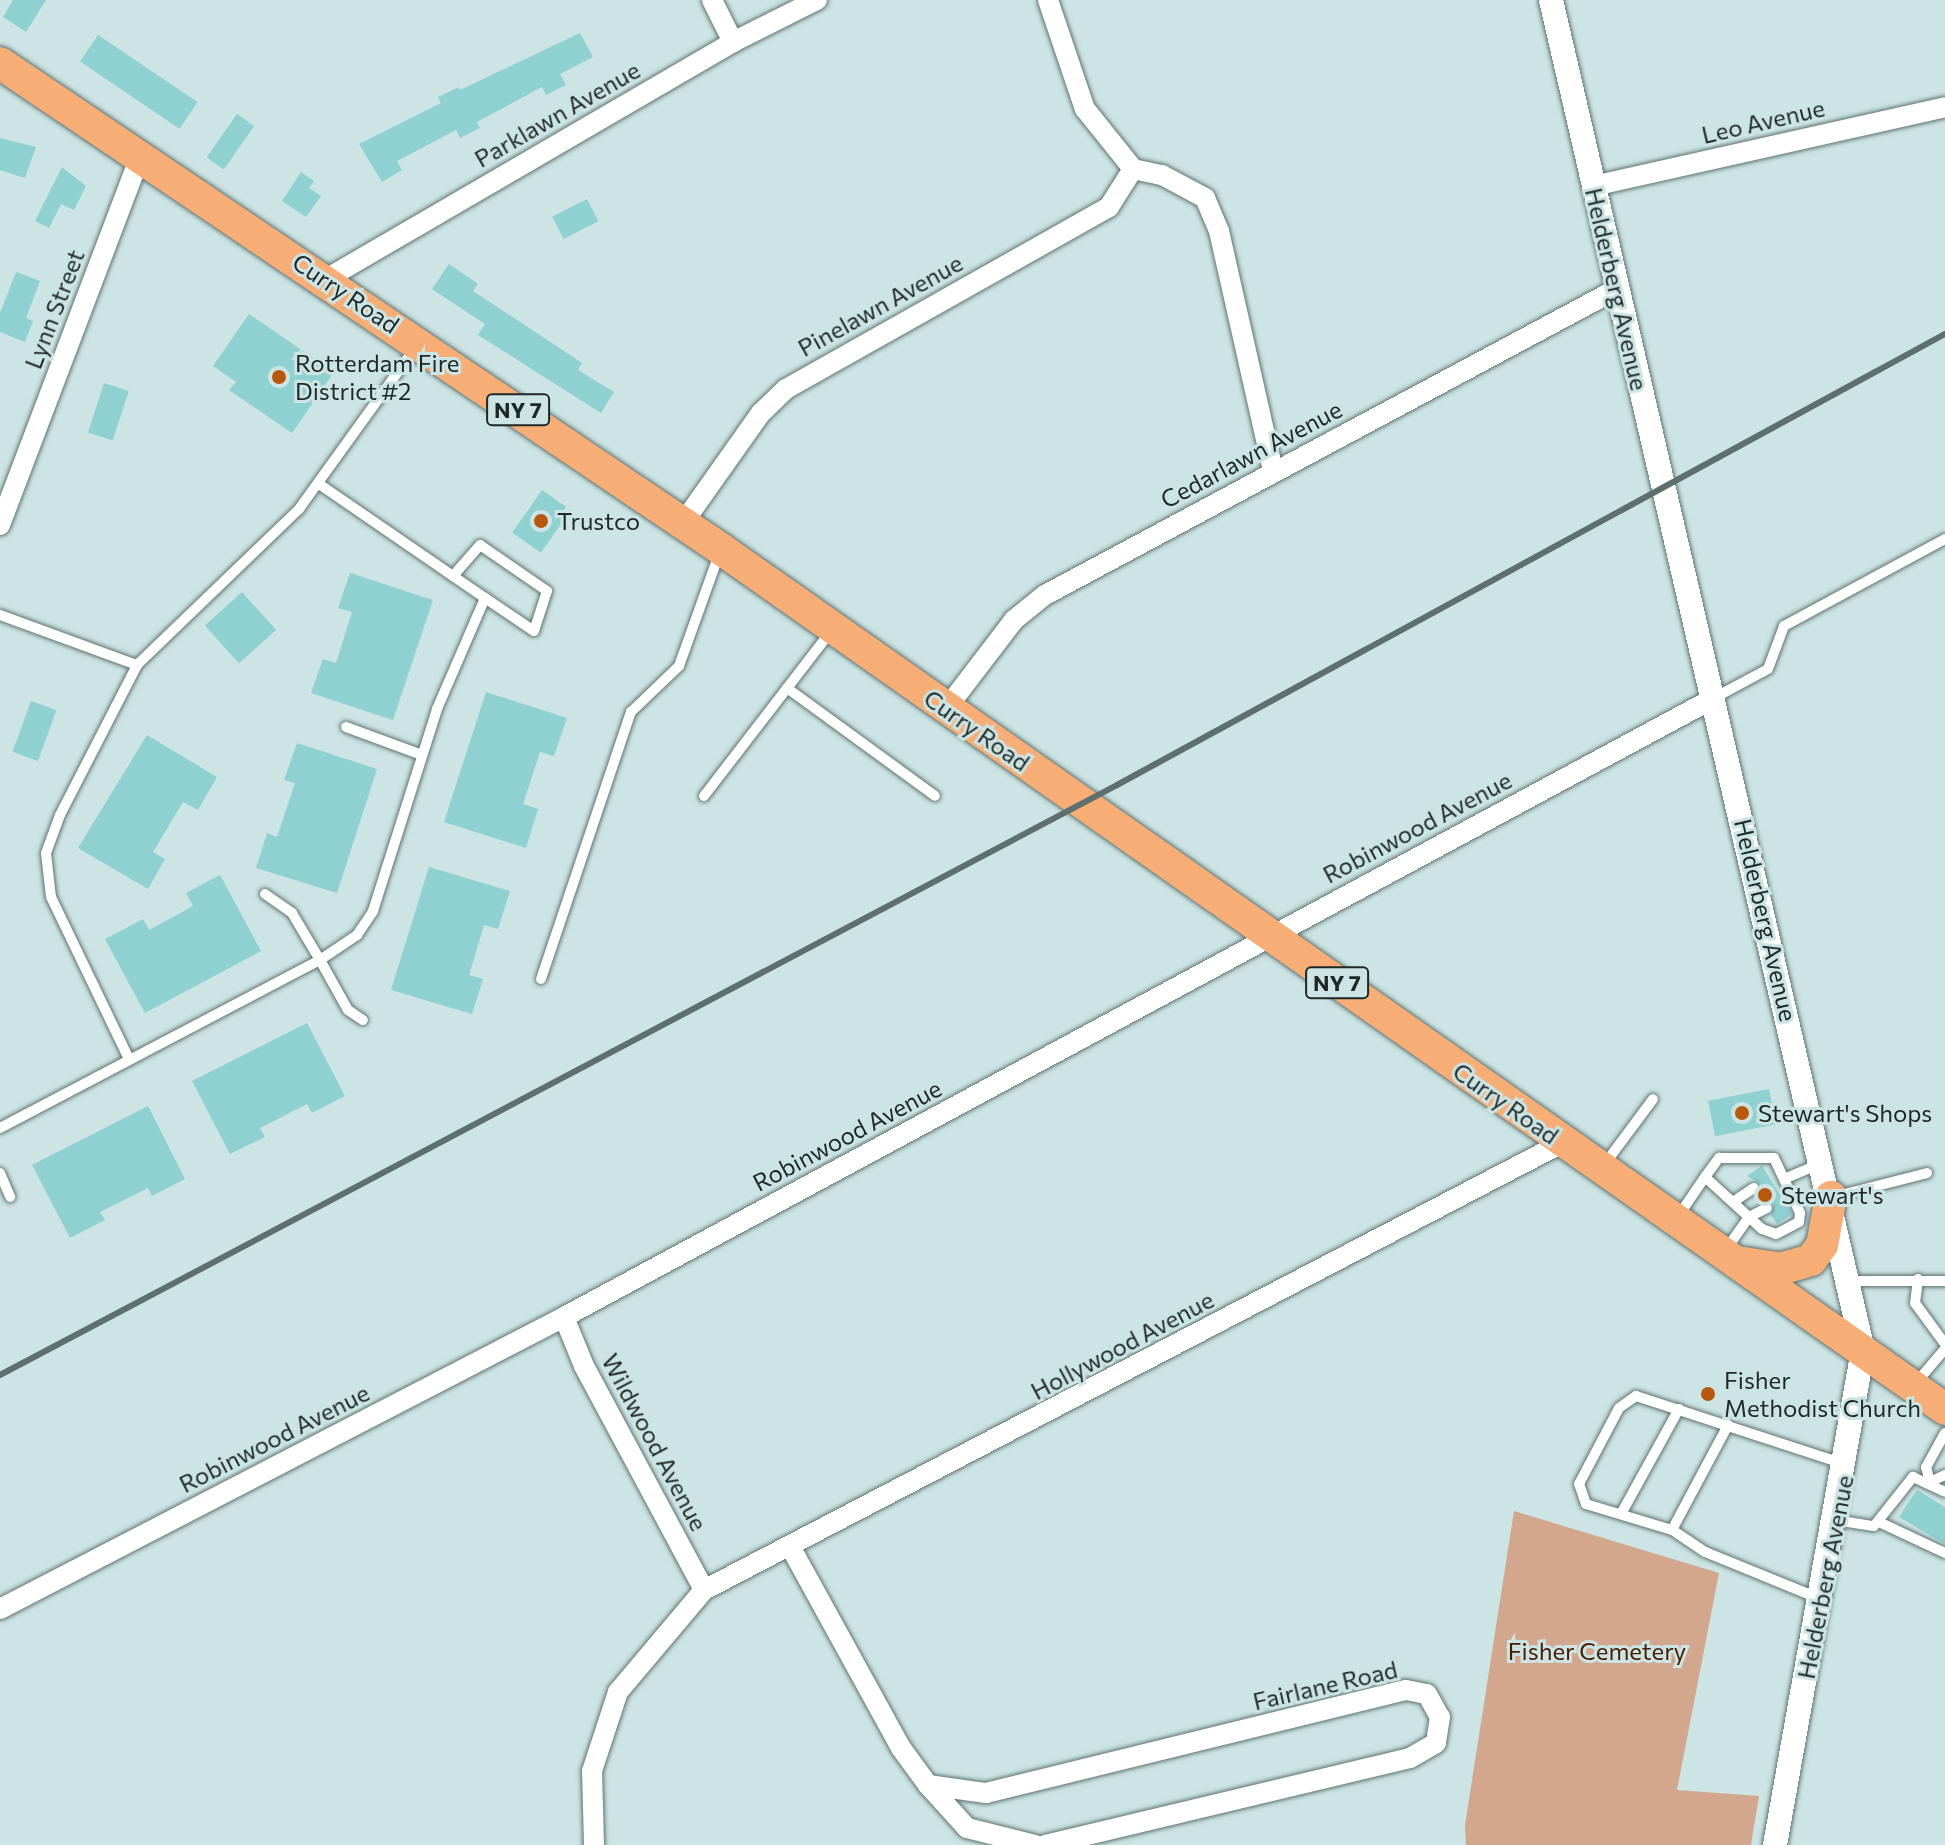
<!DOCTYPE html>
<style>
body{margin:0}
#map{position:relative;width:1945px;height:1845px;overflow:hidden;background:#cce4e3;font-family:Commissioner,sans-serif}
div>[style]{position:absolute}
.green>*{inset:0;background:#d3a68e}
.building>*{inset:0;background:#8fd0d0;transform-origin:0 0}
.roads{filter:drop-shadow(0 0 2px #5f7373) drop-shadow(0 0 2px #5f7373)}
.service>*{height:10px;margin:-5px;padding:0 5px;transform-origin:5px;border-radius:5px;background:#fff}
.minor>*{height:20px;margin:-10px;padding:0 10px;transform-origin:10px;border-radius:10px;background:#fff}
.tertiary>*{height:24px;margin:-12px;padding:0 12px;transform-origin:12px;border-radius:12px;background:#fff}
.primary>*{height:32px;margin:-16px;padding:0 16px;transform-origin:16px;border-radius:16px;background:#f6ad76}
.rail>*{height:6px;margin:-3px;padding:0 3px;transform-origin:3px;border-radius:3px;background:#5f6e6e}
.dots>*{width:22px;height:22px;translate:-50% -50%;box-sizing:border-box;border:4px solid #cce4e3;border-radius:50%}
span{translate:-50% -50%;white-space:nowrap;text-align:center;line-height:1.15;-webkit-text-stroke:6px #cce4e3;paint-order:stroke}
.shield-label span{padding:2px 6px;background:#cce4e3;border:2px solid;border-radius:6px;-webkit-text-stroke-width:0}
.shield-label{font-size:22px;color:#1f2828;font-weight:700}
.street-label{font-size:24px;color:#1f2828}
.poi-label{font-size:24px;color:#1f2828}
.left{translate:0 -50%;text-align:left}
.park-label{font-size:24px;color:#471c00}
</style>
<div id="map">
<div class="green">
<div style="clip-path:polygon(1514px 1511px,1719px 1573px,1677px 1790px,1759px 1796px,1751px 1845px,1466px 1845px,1465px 1825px)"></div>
</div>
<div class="building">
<div style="clip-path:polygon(13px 0,46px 0,26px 32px,3px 17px)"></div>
<div style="clip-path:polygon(580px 33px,593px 57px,560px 74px,566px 85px,546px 95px,542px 87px,477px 122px,480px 128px,460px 138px,456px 130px,397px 161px,402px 170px,382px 182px,359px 144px,441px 103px,438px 97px,459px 87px,460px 90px)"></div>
<div style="left:98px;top:35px;width:120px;height:32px;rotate:34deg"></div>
<div style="left:237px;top:114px;width:21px;height:53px;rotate:35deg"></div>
<div style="clip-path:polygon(0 138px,36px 147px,25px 178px,0 170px)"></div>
<div style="clip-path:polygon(62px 167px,86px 186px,74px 210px,61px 204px,49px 228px,35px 221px)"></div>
<div style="clip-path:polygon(301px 172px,314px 181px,309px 188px,321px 196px,306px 217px,282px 201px)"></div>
<div style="left:587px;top:199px;width:25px;height:39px;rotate:63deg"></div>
<div style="clip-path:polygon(449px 264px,478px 284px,473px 291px,582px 363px,578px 370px,614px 392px,601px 413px,478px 335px,485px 324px,432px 289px)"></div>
<div style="clip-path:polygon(16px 272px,40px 281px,26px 318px,33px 321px,25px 342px,0 332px,0 313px)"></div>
<div style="clip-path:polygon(249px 314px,334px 372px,292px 433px,229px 390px,236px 382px,213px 366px)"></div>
<div style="left:104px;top:383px;width:26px;height:52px;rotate:18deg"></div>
<div style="left:542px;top:490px;width:35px;height:52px;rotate:35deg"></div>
<div style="clip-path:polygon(350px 573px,433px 600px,393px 720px,311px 693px,323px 659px,336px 663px,352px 612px,338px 608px)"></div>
<div style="left:242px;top:592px;width:51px;height:50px;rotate:48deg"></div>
<div style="clip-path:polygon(486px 692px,567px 718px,554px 756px,540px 752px,523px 804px,538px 809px,526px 848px,444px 822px)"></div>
<div style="left:31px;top:701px;width:27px;height:54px;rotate:20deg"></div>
<div style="clip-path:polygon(147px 735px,217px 777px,198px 810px,183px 802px,153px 852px,165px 859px,148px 889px,78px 848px)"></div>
<div style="clip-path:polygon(297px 743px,377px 769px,337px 893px,256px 868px,267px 833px,277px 837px,295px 783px,284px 780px)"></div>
<div style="clip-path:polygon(429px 867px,510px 891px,498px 929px,484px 925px,469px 975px,483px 979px,472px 1014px,391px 990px)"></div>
<div style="clip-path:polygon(220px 875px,261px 951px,145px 1013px,105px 939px,143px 919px,149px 930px,193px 906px,186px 893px)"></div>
<div style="clip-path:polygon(307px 1023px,345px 1096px,312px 1113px,307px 1104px,260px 1128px,265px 1137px,230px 1154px,192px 1081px)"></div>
<div style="left:1769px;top:1089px;width:36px;height:62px;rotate:79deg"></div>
<div style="clip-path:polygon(148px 1106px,185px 1179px,152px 1196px,148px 1188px,100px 1212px,105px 1220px,70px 1238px,32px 1165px)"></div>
<div style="clip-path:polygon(1762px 1166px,1792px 1214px,1777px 1224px,1771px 1215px,1774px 1204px,1763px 1201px,1761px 1184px,1747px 1176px)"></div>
<div style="clip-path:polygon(1917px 1490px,1945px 1507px,1945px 1544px,1899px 1517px)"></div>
</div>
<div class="roads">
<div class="service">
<div style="left:319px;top:484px;width:201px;rotate:34.5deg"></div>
<div style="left:485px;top:598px;width:59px;rotate:34deg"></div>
<div style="left:534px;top:631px;width:42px;rotate:-72deg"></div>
<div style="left:547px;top:591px;width:81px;rotate:-145.5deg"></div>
<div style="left:480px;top:545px;width:41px;rotate:131.1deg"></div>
<div style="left:0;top:615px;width:146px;rotate:20.1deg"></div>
<div style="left:137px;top:665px;width:225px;rotate:-43.9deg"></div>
<div style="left:299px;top:509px;width:200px;rotate:-54.2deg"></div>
<div style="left:787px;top:688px;width:183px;rotate:36.1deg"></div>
<div style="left:1714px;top:698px;width:61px;rotate:-28.2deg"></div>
<div style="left:1768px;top:669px;width:46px;rotate:-69.6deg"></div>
<div style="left:1784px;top:626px;width:183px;rotate:-28.4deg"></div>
<div style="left:346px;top:727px;width:81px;rotate:20.2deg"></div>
<div style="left:704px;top:796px;width:210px;rotate:-52.4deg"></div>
<div style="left:265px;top:894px;width:33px;rotate:35deg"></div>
<div style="left:292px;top:913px;width:55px;rotate:59.2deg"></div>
<div style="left:320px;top:960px;width:45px;rotate:-34deg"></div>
<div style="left:357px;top:935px;width:29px;rotate:-56deg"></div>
<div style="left:373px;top:911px;width:212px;rotate:-72.4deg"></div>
<div style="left:437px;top:709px;width:121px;rotate:-66.6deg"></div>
<div style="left:541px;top:979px;width:282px;rotate:-71.4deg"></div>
<div style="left:631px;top:712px;width:66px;rotate:-43.8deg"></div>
<div style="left:679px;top:666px;width:119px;rotate:-70.3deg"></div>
<div style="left:129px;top:1059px;width:180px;rotate:-115.7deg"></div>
<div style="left:51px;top:897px;width:44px;rotate:-96.5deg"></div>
<div style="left:46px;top:853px;width:40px;rotate:-69.8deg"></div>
<div style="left:60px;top:815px;width:169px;rotate:-62.8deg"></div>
<div style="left:0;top:1128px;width:361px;rotate:-27.7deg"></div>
<div style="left:320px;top:960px;width:57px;rotate:60.8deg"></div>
<div style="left:348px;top:1010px;width:18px;rotate:34deg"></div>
<div style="left:1604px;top:1165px;width:82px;rotate:-53.4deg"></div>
<div style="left:0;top:1173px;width:26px;rotate:67deg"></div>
<div style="left:1784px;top:1179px;width:38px;rotate:-23deg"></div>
<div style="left:1833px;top:1197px;width:97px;rotate:-14.3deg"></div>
<div style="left:1733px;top:1202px;width:25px;rotate:-34deg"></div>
<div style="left:1679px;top:1215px;width:46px;rotate:-55.6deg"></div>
<div style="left:1705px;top:1177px;width:24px;rotate:-54deg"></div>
<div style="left:1719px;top:1158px;width:55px"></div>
<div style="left:1774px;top:1158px;width:61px;rotate:64.7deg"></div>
<div style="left:1800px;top:1213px;width:9px;rotate:96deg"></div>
<div style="left:1799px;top:1222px;width:26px;rotate:152deg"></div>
<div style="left:1776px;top:1234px;width:15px;rotate:-160deg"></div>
<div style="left:1762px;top:1229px;width:77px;rotate:-137.6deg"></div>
<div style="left:1725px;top:1251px;width:42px;rotate:-54.8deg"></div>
<div style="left:1749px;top:1217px;width:20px;rotate:-27deg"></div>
<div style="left:1918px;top:1279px;width:24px;rotate:97deg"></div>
<div style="left:1915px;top:1303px;width:51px;rotate:53.8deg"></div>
<div style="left:1850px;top:1281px;width:95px"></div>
<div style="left:1915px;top:1384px;width:46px;rotate:-49.4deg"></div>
<div style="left:1945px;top:1433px;width:39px;rotate:119deg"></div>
<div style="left:1926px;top:1467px;width:16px;rotate:75deg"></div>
<div style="left:1930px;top:1482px;width:17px;rotate:-25deg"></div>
<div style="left:1621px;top:1514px;width:120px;rotate:-61.1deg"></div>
<div style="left:1835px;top:1520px;width:39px;rotate:9deg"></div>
<div style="left:1874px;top:1526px;width:63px;rotate:-51.5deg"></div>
<div style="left:1913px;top:1477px;width:35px;rotate:25deg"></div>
<div style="left:1879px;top:1522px;width:73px;rotate:25.2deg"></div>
<div style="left:1672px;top:1530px;width:119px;rotate:-61.9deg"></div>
<div style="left:1818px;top:1598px;width:122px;rotate:-157.8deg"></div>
<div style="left:1705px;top:1552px;width:40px;rotate:-146deg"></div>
<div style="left:1672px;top:1530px;width:90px;rotate:-163.2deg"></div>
<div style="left:1586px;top:1504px;width:21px;rotate:-109deg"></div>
<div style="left:1579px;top:1484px;width:86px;rotate:-62.2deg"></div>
<div style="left:1619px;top:1408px;width:21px;rotate:-35deg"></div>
<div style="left:1636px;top:1396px;width:219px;rotate:18.1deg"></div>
</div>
<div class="minor">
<div style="left:712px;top:0;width:47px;rotate:63.4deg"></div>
<div style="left:1048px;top:0;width:115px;rotate:71.3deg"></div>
<div style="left:1085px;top:109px;width:77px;rotate:51.3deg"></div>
<div style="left:1133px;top:169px;width:30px;rotate:12deg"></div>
<div style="left:1162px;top:175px;width:49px;rotate:28.1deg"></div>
<div style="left:1205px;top:198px;width:36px;rotate:67deg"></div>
<div style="left:1219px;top:231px;width:246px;rotate:77.3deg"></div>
<div style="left:1593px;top:186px;width:361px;rotate:-12.6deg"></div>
<div style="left:326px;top:279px;width:471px;rotate:-30.2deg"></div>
<div style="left:733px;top:42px;width:94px;rotate:-26.6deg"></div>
<div style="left:683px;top:523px;width:135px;rotate:-54.7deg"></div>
<div style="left:761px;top:413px;width:35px;rotate:-44deg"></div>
<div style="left:786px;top:389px;width:371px;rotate:-29.4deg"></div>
<div style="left:1109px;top:207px;width:45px;rotate:-57.7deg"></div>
<div style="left:0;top:525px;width:394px;rotate:-69.2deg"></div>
<div style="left:946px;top:709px;width:112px;rotate:-52.6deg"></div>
<div style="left:1014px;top:620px;width:40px;rotate:-39deg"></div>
<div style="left:1045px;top:595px;width:649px;rotate:-28.15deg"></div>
<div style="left:564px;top:1317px;width:53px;rotate:67.8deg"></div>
<div style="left:584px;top:1366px;width:254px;rotate:61.8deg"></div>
<div style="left:791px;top:1548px;width:228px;rotate:61.2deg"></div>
<div style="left:901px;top:1748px;width:46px;rotate:53.9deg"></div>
<div style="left:0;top:1609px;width:635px;rotate:-27.37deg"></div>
<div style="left:564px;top:1317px;width:1306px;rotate:-28.29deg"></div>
<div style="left:594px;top:1845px;width:74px;rotate:-91.5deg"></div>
<div style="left:592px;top:1771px;width:83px;rotate:-71.8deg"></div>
<div style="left:618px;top:1692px;width:133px;rotate:-49.9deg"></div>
<div style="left:704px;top:1590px;width:967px;rotate:-27.52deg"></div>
<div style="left:1035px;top:1845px;width:70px;rotate:-166deg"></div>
<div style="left:967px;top:1828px;width:58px;rotate:-132.2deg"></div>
<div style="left:928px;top:1785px;width:59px;rotate:7.9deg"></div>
<div style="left:986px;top:1793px;width:432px;rotate:-13.8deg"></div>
<div style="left:1406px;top:1690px;width:21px;rotate:11deg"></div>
<div style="left:1427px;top:1694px;width:26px;rotate:61deg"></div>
<div style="left:1440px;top:1717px;width:26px;rotate:99deg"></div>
<div style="left:1436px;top:1743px;width:30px;rotate:150deg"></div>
<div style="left:1410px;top:1758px;width:375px;rotate:166.6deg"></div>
</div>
<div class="tertiary">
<div style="left:1551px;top:0;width:1386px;rotate:76.99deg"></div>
<div style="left:1863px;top:1350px;width:503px;rotate:100.08deg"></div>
</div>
<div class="primary">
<div style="left:0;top:63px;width:870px;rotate:33.98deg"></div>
<div style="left:721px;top:549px;width:1496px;rotate:35.09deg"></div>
<div style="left:1744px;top:1263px;width:36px;rotate:9deg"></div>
<div style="left:1780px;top:1269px;width:32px;rotate:-16deg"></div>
<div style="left:1811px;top:1260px;width:19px;rotate:-54deg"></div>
<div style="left:1822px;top:1245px;width:49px;rotate:-79.4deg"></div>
</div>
</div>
<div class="rail">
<div style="left:0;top:1375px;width:1263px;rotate:-27.84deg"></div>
<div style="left:1117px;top:785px;width:943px;rotate:-28.58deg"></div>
</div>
<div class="dots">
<div style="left:279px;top:377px;background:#b7580f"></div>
<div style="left:541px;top:521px;background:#b7580f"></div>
<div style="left:1742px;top:1113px;background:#b7580f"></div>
<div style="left:1765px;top:1195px;background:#b7580f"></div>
<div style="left:1708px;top:1394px;background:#b7580f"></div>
</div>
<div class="shield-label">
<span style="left:518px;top:410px">NY 7</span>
<span style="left:1337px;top:983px">NY 7</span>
</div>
<div class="street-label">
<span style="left:557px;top:114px;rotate:-30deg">Parklawn Avenue</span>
<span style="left:1763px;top:121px;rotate:-13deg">Leo Avenue</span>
<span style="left:1617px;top:289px;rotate:77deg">Helderberg Avenue</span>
<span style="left:346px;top:293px;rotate:34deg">Curry Road</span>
<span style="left:880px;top:305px;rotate:-29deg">Pinelawn Avenue</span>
<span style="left:54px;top:309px;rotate:-69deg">Lynn Street</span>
<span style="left:1251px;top:454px;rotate:-28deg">Cedarlawn Avenue</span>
<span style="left:977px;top:730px;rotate:35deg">Curry Road</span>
<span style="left:1417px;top:827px;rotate:-28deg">Robinwood Avenue</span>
<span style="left:1766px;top:920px;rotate:77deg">Helderberg Avenue</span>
<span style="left:1506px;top:1103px;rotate:35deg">Curry Road</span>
<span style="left:847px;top:1135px;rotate:-28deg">Robinwood Avenue</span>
<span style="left:1122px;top:1345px;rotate:-28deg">Hollywood Avenue</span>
<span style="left:274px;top:1438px;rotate:-27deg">Robinwood Avenue</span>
<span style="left:655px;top:1442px;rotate:62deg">Wildwood Avenue</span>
<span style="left:1825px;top:1577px;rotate:-79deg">Helderberg Avenue</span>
<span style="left:1325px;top:1685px;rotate:-13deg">Fairlane Road</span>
</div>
<div class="poi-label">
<span class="left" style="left:295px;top:377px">Rotterdam Fire<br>District #2</span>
<span class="left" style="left:557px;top:521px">Trustco</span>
<span class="left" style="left:1758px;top:1113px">Stewart's Shops</span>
<span class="left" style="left:1781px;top:1195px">Stewart's</span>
<span class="left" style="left:1724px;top:1394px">Fisher<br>Methodist Church</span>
</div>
<div class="park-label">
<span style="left:1597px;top:1651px">Fisher Cemetery</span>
</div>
</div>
